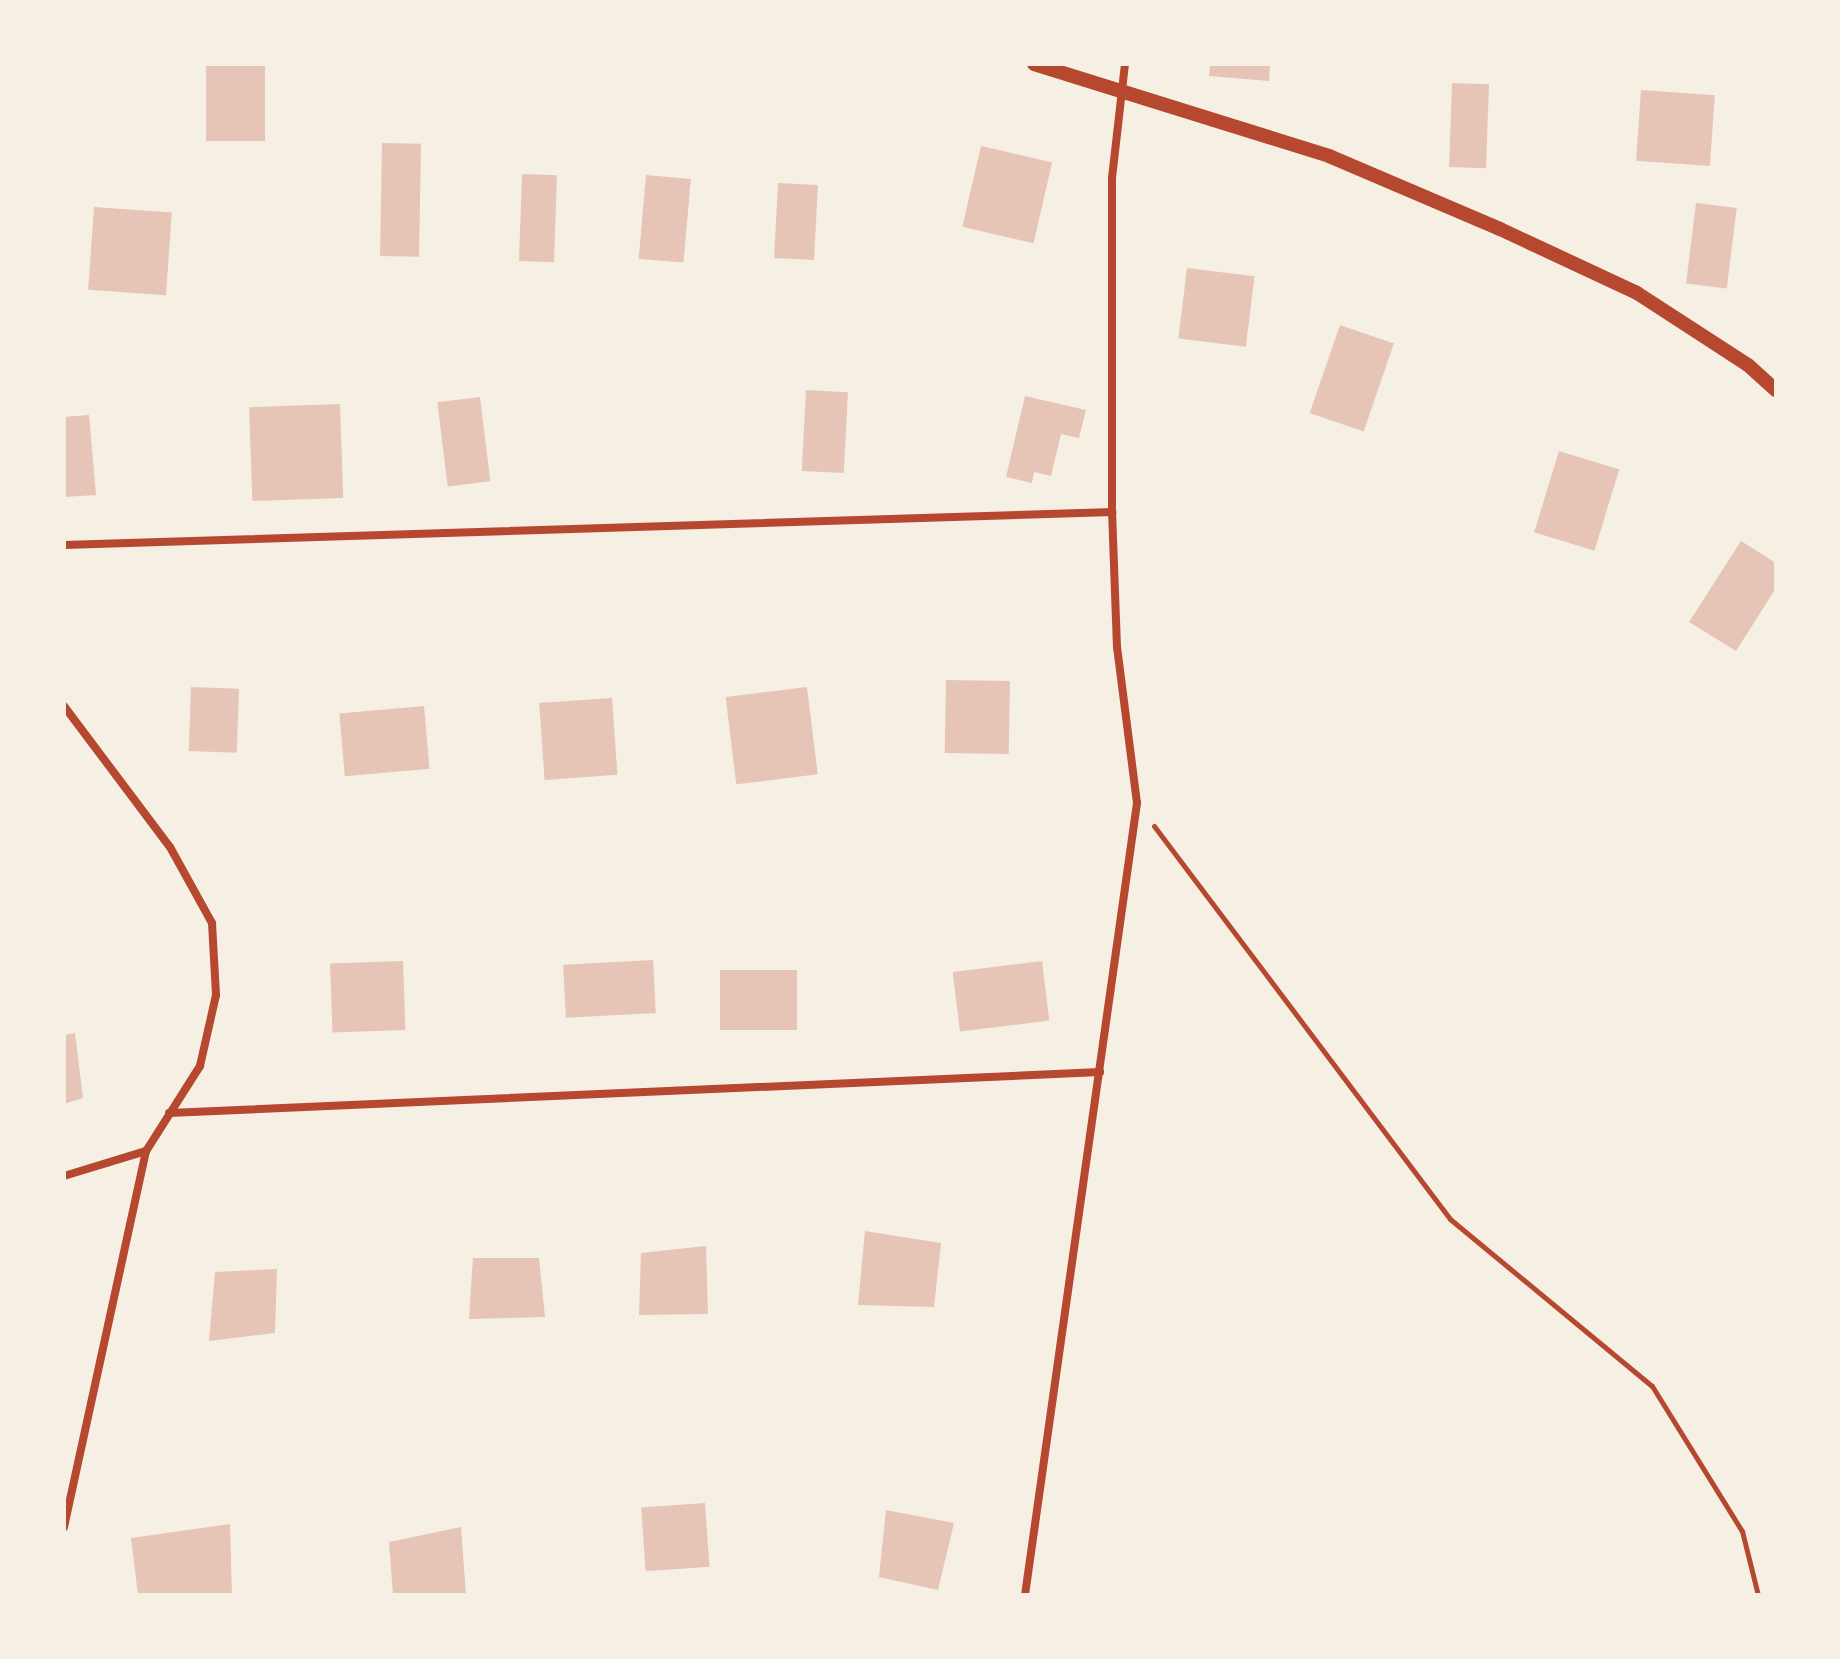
<!DOCTYPE html>
<style>
body{margin:0}
#map{position:relative;width:1840px;height:1659px;overflow:hidden;background:#f6efe4;font-family:Jost,sans-serif}
div>[style]{position:absolute}
.building>*{inset:0;background:#e6c5b7;transform-origin:0 0}
.path>*{height:5px;margin:-2.5px;padding:0 2.5px;transform-origin:2.5px;border-radius:2.5px;background:#b5482f}
.minor>*{height:8px;margin:-4px;padding:0 4px;transform-origin:4px;border-radius:4px;background:#b5482f}
.tertiary>*{height:14px;margin:-7px;padding:0 7px;transform-origin:7px;border-radius:7px;background:#b5482f}
span{translate:-50% -50%;white-space:nowrap;text-align:center;line-height:1.15;-webkit-text-stroke:8px #f6efe4;paint-order:stroke}
.frame{position:absolute;inset:0;border:66px solid #f6efe4;pointer-events:none}
</style>
<div id="map">
<div class="building">
<div style="left:206px;top:64px;width:59px;height:77px"></div>
<div style="clip-path:polygon(1210px 64px,1270px 64px,1269px 81px,1209px 76px)"></div>
<div style="left:1452px;top:83px;width:37px;height:84px;rotate:2deg"></div>
<div style="left:1641px;top:90px;width:74px;height:71px;rotate:4deg"></div>
<div style="left:382px;top:143px;width:39px;height:113px;rotate:1deg"></div>
<div style="left:981px;top:146px;width:73px;height:83px;rotate:13deg"></div>
<div style="left:522px;top:174px;width:35px;height:87px;rotate:2deg"></div>
<div style="left:646px;top:175px;width:45px;height:84px;rotate:5deg"></div>
<div style="left:778px;top:183px;width:40px;height:75px;rotate:3deg"></div>
<div style="left:1696px;top:203px;width:41px;height:81px;rotate:7deg"></div>
<div style="left:94px;top:207px;width:78px;height:83px;rotate:4deg"></div>
<div style="left:1187px;top:268px;width:68px;height:71px;rotate:7deg"></div>
<div style="left:1340px;top:325px;width:57px;height:93px;rotate:19deg"></div>
<div style="left:806px;top:390px;width:42px;height:81px;rotate:3deg"></div>
<div style="clip-path:polygon(1025px 396px,1086px 410px,1079px 438px,1061px 434px,1051px 476px,1034px 472px,1032px 483px,1006px 477px)"></div>
<div style="left:480px;top:397px;width:85px;height:43px;rotate:83deg"></div>
<div style="left:340px;top:404px;width:94px;height:91px;rotate:88deg"></div>
<div style="clip-path:polygon(89px 415px,96px 495px,64px 497px,64px 417px)"></div>
<div style="left:1559px;top:451px;width:63px;height:85px;rotate:17deg"></div>
<div style="clip-path:polygon(1741px 541px,1776px 563px,1776px 588px,1736px 651px,1689px 622px)"></div>
<div style="left:946px;top:680px;width:64px;height:73px;rotate:1deg"></div>
<div style="left:191px;top:687px;width:48px;height:64px;rotate:2deg"></div>
<div style="left:807px;top:687px;width:88px;height:82px;rotate:83deg"></div>
<div style="left:612px;top:698px;width:77px;height:73px;rotate:86deg"></div>
<div style="left:424px;top:706px;width:63px;height:85px;rotate:85deg"></div>
<div style="left:653px;top:960px;width:53px;height:90px;rotate:87deg"></div>
<div style="left:403px;top:961px;width:69px;height:73px;rotate:88deg"></div>
<div style="left:1042px;top:961px;width:60px;height:90px;rotate:83deg"></div>
<div style="left:720px;top:970px;width:77px;height:60px"></div>
<div style="clip-path:polygon(75px 1033px,83px 1098px,64px 1104px,64px 1035px)"></div>
<div style="clip-path:polygon(865px 1231px,941px 1243px,934px 1307px,858px 1305px)"></div>
<div style="clip-path:polygon(706px 1246px,708px 1314px,639px 1315px,641px 1253px)"></div>
<div style="clip-path:polygon(473px 1258px,539px 1258px,545px 1317px,469px 1319px)"></div>
<div style="clip-path:polygon(277px 1269px,275px 1333px,209px 1341px,215px 1272px)"></div>
<div style="left:705px;top:1503px;width:64px;height:64px;rotate:86deg"></div>
<div style="clip-path:polygon(886px 1510px,954px 1523px,938px 1590px,879px 1577px)"></div>
<div style="clip-path:polygon(230px 1524px,232px 1595px,138px 1595px,131px 1538px)"></div>
<div style="clip-path:polygon(461px 1527px,466px 1595px,393px 1595px,389px 1542px)"></div>
</div>
<div class="path">
<div style="left:1154px;top:826px;width:492px;rotate:53deg"></div>
<div style="left:1450px;top:1219px;width:262px;rotate:39.6deg"></div>
<div style="left:1652px;top:1386px;width:171px;rotate:58.2deg"></div>
<div style="left:1742px;top:1531px;width:66px;rotate:76deg"></div>
</div>
<div class="minor">
<div style="left:64px;top:545px;width:1049px;rotate:-1.8deg"></div>
<div style="left:64px;top:706px;width:176px;rotate:53.1deg"></div>
<div style="left:170px;top:847px;width:87px;rotate:61.1deg"></div>
<div style="left:212px;top:923px;width:72px;rotate:86.8deg"></div>
<div style="left:216px;top:995px;width:73px;rotate:102.7deg"></div>
<div style="left:200px;top:1066px;width:101px;rotate:122.4deg"></div>
<div style="left:146px;top:1151px;width:385px;rotate:102.3deg"></div>
<div style="left:169px;top:1113px;width:932px;rotate:-2.52deg"></div>
<div style="left:64px;top:1176px;width:86px;rotate:-17deg"></div>
<div style="left:1025px;top:1595px;width:800px;rotate:-81.95deg"></div>
<div style="left:1137px;top:803px;width:157px;rotate:-97.3deg"></div>
<div style="left:1117px;top:647px;width:135px;rotate:-92.1deg"></div>
<div style="left:1112px;top:512px;width:334px;rotate:-90deg"></div>
<div style="left:1112px;top:178px;width:115px;rotate:-83.5deg"></div>
</div>
<div class="tertiary">
<div style="left:1034px;top:64px;width:309px;rotate:17.3deg"></div>
<div style="left:1329px;top:156px;width:186px;rotate:23.1deg"></div>
<div style="left:1500px;top:229px;width:151px;rotate:25deg"></div>
<div style="left:1637px;top:293px;width:132px;rotate:33deg"></div>
<div style="left:1748px;top:365px;width:38px;rotate:42deg"></div>
</div>
<div class="frame"></div>
</div>
